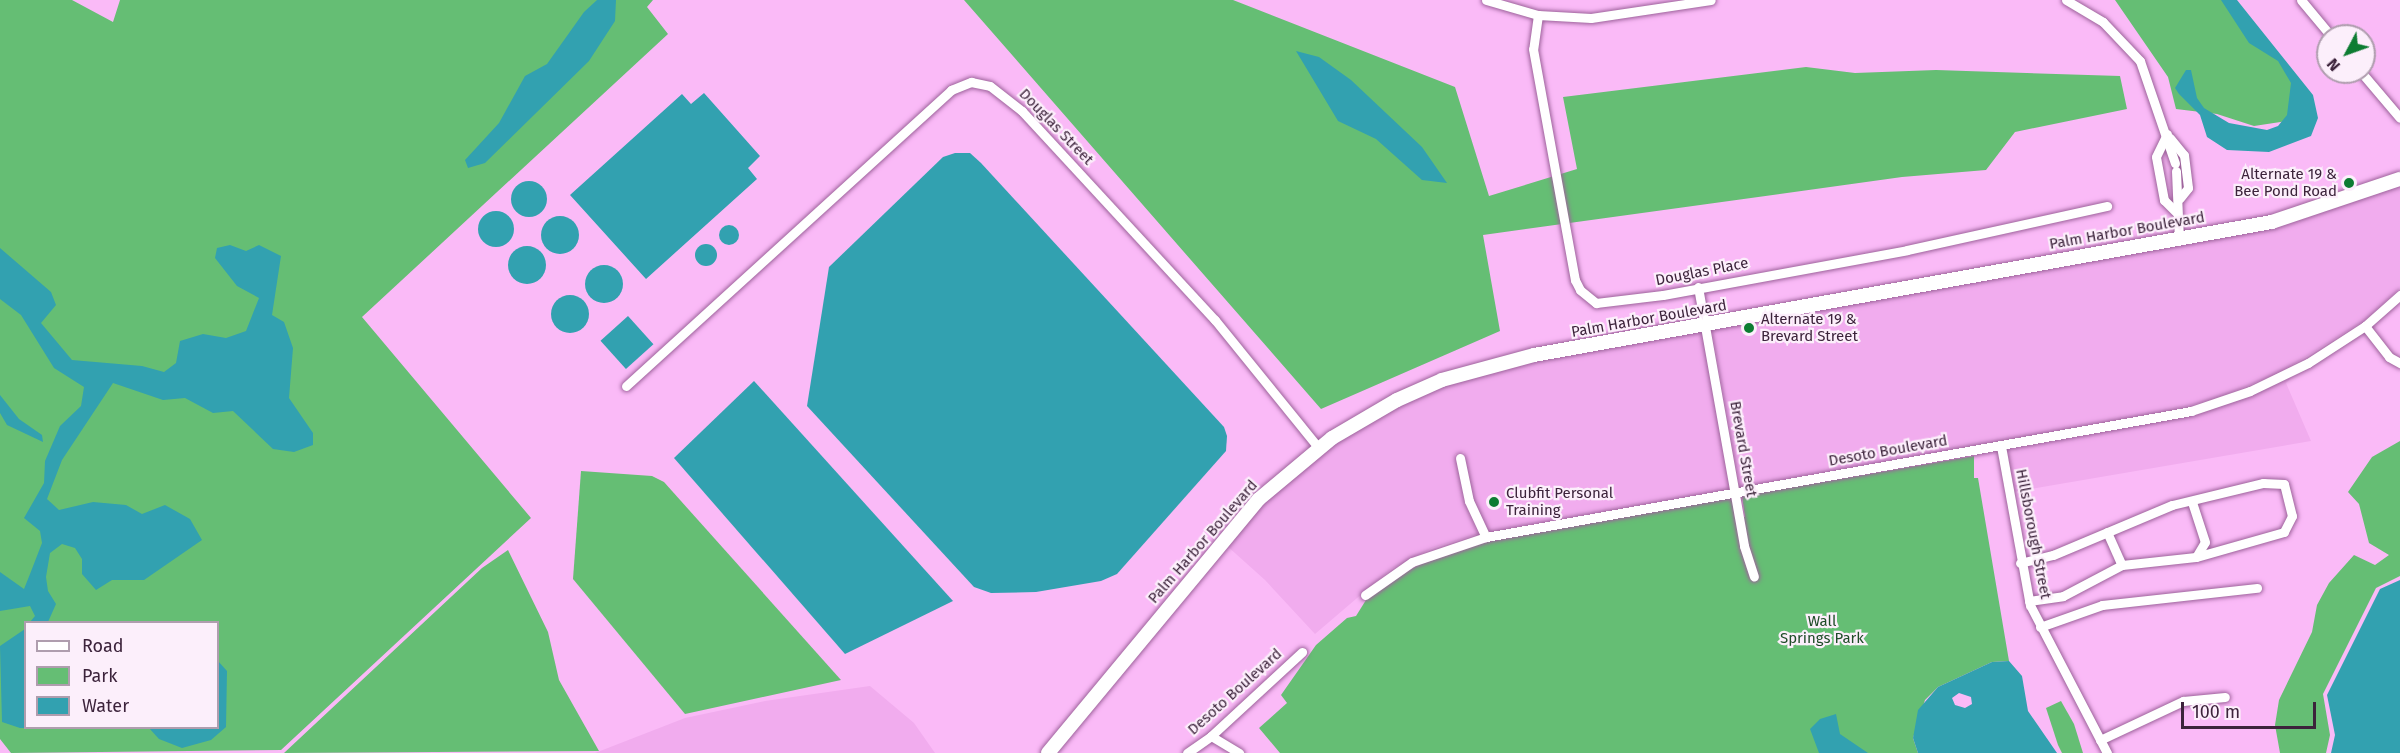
<!DOCTYPE html>
<style>
body{margin:0}
#map{position:relative;width:2400px;height:753px;overflow:hidden;background:#fabaf7;font-family:"Fira Sans",sans-serif}
div>[style]{position:absolute}
.built>*{inset:0;background:#f1acee}
.green>*{inset:0;background:#65be74}
.water>*{inset:0;background:#32a1b0;transform-origin:0 0}
.round{border-radius:50%}
.roads{filter:drop-shadow(0 0 2px #9d629b) drop-shadow(0 0 2px #9d629b)}
.street>*{height:9px;margin:-4.5px;padding:0 4.5px;transform-origin:4.5px;border-radius:4.5px;background:#fff}
.secondary>*{height:14px;margin:-7px;padding:0 7px;transform-origin:7px;border-radius:7px;background:#fff}
.dots>*{width:16px;height:16px;translate:-50% -50%;box-sizing:border-box;border:3px solid #fceffb;border-radius:50%}
span{translate:-50% -50%;white-space:nowrap;text-align:center;line-height:1.15;-webkit-text-stroke:4.5px #fceffb;paint-order:stroke}
.street-label{font-size:15px;color:#3c233b}
.poi-label{font-size:15px;color:#3c233b}
.right{translate:-100% -50%;text-align:right}
.left{translate:0 -50%;text-align:left}
.park-label{font-size:15px;color:#1f4c28}
.legend{position:absolute;left:24px;top:621px;width:195px;height:108px;box-sizing:border-box;background:#fceffb;border:2px solid #af9dae;margin:0;padding:8px 10px;list-style:none;font-size:18px;color:#3c233b}
.legend li{display:flex;align-items:center;gap:12px;height:30px}
.legend b{width:30px;border:2px solid #af9dae}
.north{position:absolute;left:2316px;top:24px;width:60px;height:60px;box-sizing:border-box;background:#fceffb;border:2px solid #af9dae;border-radius:50%;rotate:229deg;font-size:16px;font-weight:700;line-height:24px;text-align:center;color:#3c233b}
.north::after{content:'';display:block;margin:auto;width:21px;height:27px;background:#0d7c32;clip-path:polygon(50% 0,100% 100%,50% 72%,0 100%)}
.scale{position:absolute;left:2181px;top:702px;width:135px;height:27px;box-sizing:border-box;border:3px solid #3c233b;border-top:0;padding-left:8px;font-size:18px;line-height:21px;white-space:nowrap;color:#3c233b;-webkit-text-stroke:4px #fceffb;paint-order:stroke}
</style>
<div id="map">
<div class="built">
<div style="clip-path:polygon(2400px 184px,2400px 288px,2365px 320px,2279px 373px,2217px 398px,2168px 411px,1740px 487px,1712px 330px,2231px 235px)"></div>
<div style="clip-path:polygon(1702px 331px,1730px 489px,1489px 532px,1474px 499px,1464px 452px,1455px 454px,1464px 502px,1478px 534px,1432px 548px,1391px 569px,1315px 634px,1265px 580px,1226px 545px,1263px 502px,1321px 451px,1375px 417px,1444px 385px,1502px 367px)"></div>
<div style="clip-path:polygon(2291px 378px,2286px 383px,2311px 441px,2013px 492px,2007px 450px,2191px 416px)"></div>
<div style="clip-path:polygon(870px 686px,914px 723px,935px 753px,595px 753px,685px 718px,765px 701px)"></div>
</div>
<div class="green">
<div style="clip-path:polygon(evenodd,0 0,72px 0,113px 22px,120px 0,653px 0,647px 7px,668px 34px,362px 317px,531px 518px,281px 750px,11px 753px,0 739px,0 0,26px 622px,218px 622px,218px 728px,26px 728px,26px 622px)"></div>
<div style="clip-path:polygon(964px 0,1233px 0,1455px 87px,1489px 196px,1577px 169px,1563px 97px,1806px 67px,1855px 73px,1936px 70px,2120px 76px,2127px 109px,2015px 132px,1986px 170px,1902px 177px,1483px 235px,1500px 331px,1321px 409px)"></div>
<div style="clip-path:polygon(2115px 0,2228px 0,2277px 55px,2295px 82px,2287px 121px,2254px 126px,2217px 114px,2176px 109px,2168px 77px)"></div>
<div style="clip-path:polygon(2400px 441px,2400px 576px,2376px 588px,2323px 694px,2330px 735px,2326px 753px,2280px 753px,2275px 725px,2279px 700px,2312px 632px,2317px 605px,2329px 583px,2354px 555px,2375px 565px,2389px 555px,2369px 543px,2359px 504px,2348px 492px,2372px 457px)"></div>
<div style="clip-path:polygon(1974px 456px,1974px 478px,1978px 478px,2009px 661px,1992px 662px,1938px 687px,1925px 700px,1913px 738px,1918px 753px,1280px 753px,1259px 728px,1287px 703px,1281px 695px,1316px 645px,1347px 618px,1356px 616px,1366px 600px,1396px 577px,1434px 557px,1487px 542px,1732px 498px,1735px 518px,1745px 517px,1742px 496px)"></div>
<div style="clip-path:polygon(581px 471px,652px 476px,664px 482px,841px 680px,685px 714px,573px 579px)"></div>
<div style="clip-path:polygon(508px 550px,548px 632px,559px 680px,599px 751px,284px 753px,482px 568px)"></div>
<div style="clip-path:polygon(2061px 701px,2074px 724px,2083px 753px,2062px 753px,2058px 745px,2046px 708px)"></div>
</div>
<div class="water">
<div style="clip-path:polygon(597px 0,616px 0,615px 21px,589px 61px,485px 163px,468px 168px,465px 160px,499px 123px,525px 76px,547px 64px,584px 12px)"></div>
<div style="clip-path:polygon(2221px 0,2237px 0,2313px 95px,2318px 118px,2311px 136px,2269px 152px,2227px 150px,2207px 137px,2200px 115px,2179px 94px,2175px 88px,2186px 70px,2191px 70px,2197px 98px,2204px 108px,2229px 123px,2267px 130px,2278px 126px,2287px 115px,2291px 83px,2278px 61px,2249px 43px)"></div>
<div style="clip-path:polygon(1296px 51px,1319px 57px,1351px 80px,1422px 147px,1447px 183px,1422px 180px,1376px 139px,1338px 121px)"></div>
<div style="clip-path:polygon(704px 93px,760px 156px,748px 168px,757px 179px,646px 279px,570px 195px,682px 94px,691px 104px)"></div>
<div style="clip-path:polygon(955px 153px,970px 153px,981px 163px,1224px 427px,1227px 436px,1226px 451px,1117px 574px,1101px 581px,1036px 592px,991px 593px,974px 587px,807px 406px,829px 267px,943px 157px)"></div>
<div class="round" style="left:511px;top:181px;width:36px;height:36px"></div>
<div class="round" style="left:478px;top:211px;width:36px;height:36px"></div>
<div class="round" style="left:541px;top:216px;width:38px;height:38px"></div>
<div class="round" style="left:719px;top:225px;width:20px;height:20px"></div>
<div class="round" style="left:695px;top:244px;width:22px;height:22px"></div>
<div style="clip-path:polygon(230px 245px,246px 251px,259px 245px,281px 256px,272px 315px,284px 322px,293px 348px,289px 398px,313px 433px,313px 445px,294px 452px,273px 449px,233px 411px,213px 413px,185px 398px,163px 400px,113px 383px,62px 460px,47px 499px,59px 510px,93px 502px,126px 505px,142px 514px,165px 505px,190px 519px,202px 540px,144px 580px,112px 580px,96px 590px,82px 574px,82px 559px,75px 548px,62px 544px,50px 553px,46px 577px,48px 591px,56px 604px,48px 622px,30px 622px,35px 616px,30px 606px,0 611px,0 572px,24px 589px,30px 574px,42px 543px,40px 531px,24px 518px,44px 483px,45px 461px,60px 426px,81px 406px,84px 387px,54px 368px,21px 315px,0 299px,0 248px,51px 292px,56px 305px,41px 323px,72px 360px,142px 366px,164px 372px,176px 363px,180px 341px,203px 334px,226px 338px,246px 331px,259px 298px,237px 286px,215px 258px,217px 248px)"></div>
<div class="round" style="left:508px;top:246px;width:38px;height:38px"></div>
<div class="round" style="left:585px;top:265px;width:38px;height:38px"></div>
<div class="round" style="left:551px;top:295px;width:38px;height:38px"></div>
<div style="left:628px;top:316px;width:38px;height:37px;rotate:48deg"></div>
<div style="clip-path:polygon(754px 381px,953px 601px,845px 654px,674px 458px)"></div>
<div style="clip-path:polygon(0 395px,19px 419px,42px 435px,43px 442px,7px 425px,0 413px)"></div>
<div style="clip-path:polygon(2400px 580px,2400px 753px,2331px 753px,2335px 735px,2327px 695px,2380px 589px)"></div>
<div style="clip-path:polygon(25px 629px,26px 728px,29px 728px,20px 728px,2px 722px,0 646px)"></div>
<div style="clip-path:polygon(218px 661px,227px 671px,226px 727px,211px 740px,182px 748px,159px 739px,149px 728px,218px 728px)"></div>
<div style="clip-path:polygon(evenodd,2009px 661px,2022px 676px,2028px 711px,2057px 753px,1918px 753px,1913px 738px,1918px 710px,1938px 687px,1992px 662px,2009px 661px,1959px 693px,1971px 697px,1972px 704px,1965px 708px,1955px 705px,1952px 698px,1959px 693px)"></div>
<div style="clip-path:polygon(1836px 714px,1840px 734px,1868px 753px,1819px 753px,1810px 729px,1820px 719px)"></div>
</div>
<div class="roads">
<div class="street">
<div style="left:1486px;top:0;width:54px;rotate:16.1deg"></div>
<div style="left:1538px;top:15px;width:53px;rotate:3.2deg"></div>
<div style="left:1591px;top:18px;width:121px;rotate:-8.5deg"></div>
<div style="left:2066px;top:0;width:43px;rotate:30.7deg"></div>
<div style="left:2103px;top:22px;width:54px;rotate:46.5deg"></div>
<div style="left:2140px;top:61px;width:108px;rotate:71.1deg"></div>
<div style="left:2301px;top:0;width:47px;rotate:50.2deg"></div>
<div style="left:1538px;top:15px;width:34px;rotate:98deg"></div>
<div style="left:1533px;top:49px;width:235px;rotate:79.7deg"></div>
<div style="left:1575px;top:280px;width:11px;rotate:63deg"></div>
<div style="left:1580px;top:290px;width:21px;rotate:39deg"></div>
<div style="left:1596px;top:303px;width:67px;rotate:-6.8deg"></div>
<div style="left:1663px;top:295px;width:248px;rotate:-10.4deg"></div>
<div style="left:1907px;top:250px;width:205px;rotate:-12.4deg"></div>
<div style="left:2361px;top:72px;width:60px;rotate:49.7deg"></div>
<div style="left:2167px;top:134px;width:25px;rotate:116deg"></div>
<div style="left:2156px;top:157px;width:44px;rotate:79.5deg"></div>
<div style="left:2164px;top:200px;width:17px;rotate:45deg"></div>
<div style="left:2170px;top:138px;width:22px;rotate:51deg"></div>
<div style="left:2184px;top:155px;width:33px;rotate:83deg"></div>
<div style="left:2188px;top:188px;width:13px;rotate:129deg"></div>
<div style="left:2176px;top:171px;width:68px;rotate:87.5deg"></div>
<div style="left:1698px;top:287px;width:263px;rotate:79.9deg"></div>
<div style="left:1744px;top:546px;width:32px;rotate:72deg"></div>
<div style="left:2365px;top:326px;width:39px;rotate:52deg"></div>
<div style="left:2389px;top:357px;width:13px;rotate:29deg"></div>
<div style="left:626px;top:386px;width:440px;rotate:-42.3deg"></div>
<div style="left:951px;top:90px;width:22px;rotate:-22deg"></div>
<div style="left:971px;top:82px;width:19px;rotate:12deg"></div>
<div style="left:990px;top:86px;width:41px;rotate:38deg"></div>
<div style="left:1022px;top:111px;width:284px;rotate:47.3deg"></div>
<div style="left:1215px;top:320px;width:164px;rotate:51deg"></div>
<div style="left:2001px;top:446px;width:162px;rotate:79.7deg"></div>
<div style="left:2030px;top:605px;width:167px;rotate:62.5deg"></div>
<div style="left:1460px;top:458px;width:44px;rotate:78.2deg"></div>
<div style="left:1469px;top:501px;width:40px;rotate:65deg"></div>
<div style="left:2107px;top:532px;width:36px;rotate:66deg"></div>
<div style="left:2020px;top:563px;width:34px;rotate:-14deg"></div>
<div style="left:2053px;top:555px;width:129px;rotate:-22.8deg"></div>
<div style="left:2172px;top:505px;width:94px;rotate:-13.6deg"></div>
<div style="left:2263px;top:483px;width:21px;rotate:3deg"></div>
<div style="left:2284px;top:484px;width:33px;rotate:76deg"></div>
<div style="left:2292px;top:516px;width:18px;rotate:117deg"></div>
<div style="left:2284px;top:532px;width:91px;rotate:164.1deg"></div>
<div style="left:1365px;top:595px;width:57px;rotate:-35.1deg"></div>
<div style="left:1412px;top:562px;width:78px;rotate:-18.7deg"></div>
<div style="left:1486px;top:537px;width:716px;rotate:-10.13deg"></div>
<div style="left:2191px;top:411px;width:62px;rotate:-18.7deg"></div>
<div style="left:2250px;top:391px;width:64px;rotate:-25.8deg"></div>
<div style="left:2308px;top:363px;width:68px;rotate:-33deg"></div>
<div style="left:2365px;top:326px;width:47px;rotate:-41.5deg"></div>
<div style="left:2029px;top:601px;width:34px;rotate:-8deg"></div>
<div style="left:2063px;top:596px;width:67px;rotate:-27.7deg"></div>
<div style="left:2122px;top:565px;width:74px;rotate:-6.2deg"></div>
<div style="left:2196px;top:557px;width:17px;rotate:-59deg"></div>
<div style="left:2205px;top:542px;width:42px;rotate:-108deg"></div>
<div style="left:2040px;top:627px;width:66px;rotate:-19.5deg"></div>
<div style="left:2102px;top:605px;width:156px;rotate:-6.3deg"></div>
<div style="left:1211px;top:736px;width:33px;rotate:31deg"></div>
<div style="left:2100px;top:740px;width:92px;rotate:-25.2deg"></div>
<div style="left:2183px;top:701px;width:42px;rotate:-5.4deg"></div>
<div style="left:1187px;top:753px;width:29px;rotate:-35deg"></div>
<div style="left:1211px;top:736px;width:124px;rotate:-42.7deg"></div>
</div>
<div class="secondary">
<div style="left:1048px;top:753px;width:330px;rotate:-50.3deg"></div>
<div style="left:1259px;top:499px;width:95px;rotate:-39.9deg"></div>
<div style="left:1332px;top:438px;width:75px;rotate:-30.3deg"></div>
<div style="left:1397px;top:400px;width:49px;rotate:-24deg"></div>
<div style="left:1442px;top:380px;width:95px;rotate:-15.2deg"></div>
<div style="left:1534px;top:355px;width:750px;rotate:-10.22deg"></div>
<div style="left:2272px;top:222px;width:135px;rotate:-18.6deg"></div>
</div>
</div>
<div class="dots">
<div style="left:2349px;top:183px;background:#0d7c32"></div>
<div style="left:1749px;top:328px;background:#0d7c32"></div>
<div style="left:1494px;top:502px;background:#0d7c32"></div>
</div>
<div class="street-label">
<span style="left:1056px;top:127px;rotate:46deg">Douglas Street</span>
<span style="left:2127px;top:231px;rotate:-10deg">Palm Harbor Boulevard</span>
<span style="left:1702px;top:272px;rotate:-11deg">Douglas Place</span>
<span style="left:1649px;top:319px;rotate:-10deg">Palm Harbor Boulevard</span>
<span style="left:1743px;top:449px;rotate:80deg">Brevard Street</span>
<span style="left:1888px;top:451px;rotate:-10deg">Desoto Boulevard</span>
<span style="left:2033px;top:534px;rotate:79deg">Hillsborough Street</span>
<span style="left:1203px;top:542px;rotate:-49deg">Palm Harbor Boulevard</span>
<span style="left:1235px;top:692px;rotate:-42deg">Desoto Boulevard</span>
</div>
<div class="poi-label">
<span class="right" style="left:2337px;top:183px">Alternate 19 &amp;<br>Bee Pond Road</span>
<span class="left" style="left:1761px;top:328px">Alternate 19 &amp;<br>Brevard Street</span>
<span class="left" style="left:1506px;top:502px">Clubfit Personal<br>Training</span>
</div>
<div class="park-label">
<span style="left:1822px;top:630px">Wall<br>Springs Park</span>
</div>
<ul class="legend">
<li><b style="height:8px;background:#fff"></b>Road</li>
<li><b style="height:16px;background:#65be74"></b>Park</li>
<li><b style="height:16px;background:#32a1b0"></b>Water</li>
</ul>
<div class="north">N</div>
<div class="scale">100 m</div>
</div>
